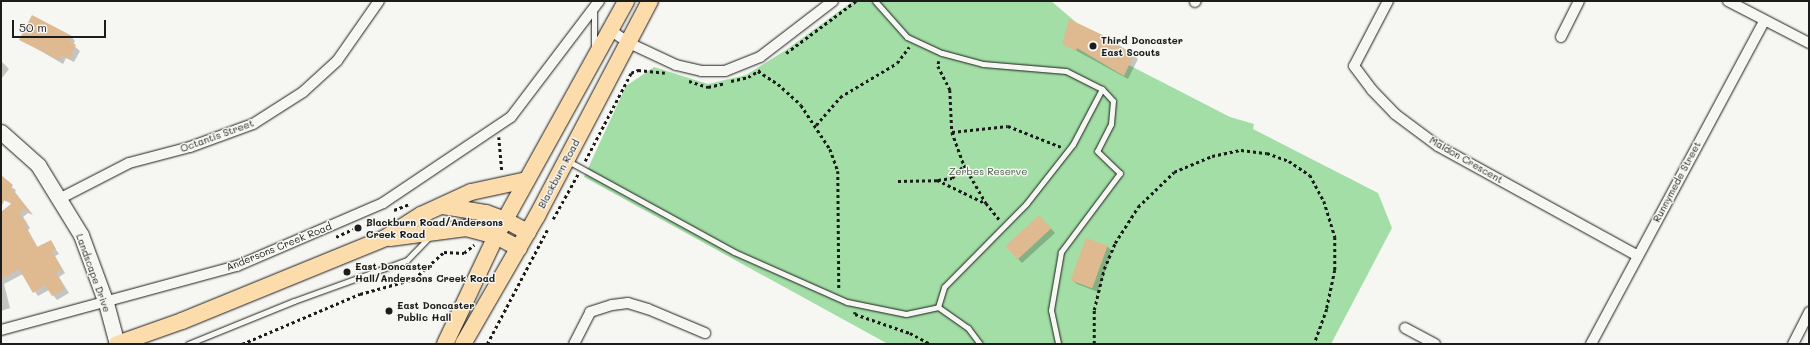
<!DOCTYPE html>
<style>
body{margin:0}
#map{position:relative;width:1810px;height:345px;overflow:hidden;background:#f6f6f2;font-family:Mali,sans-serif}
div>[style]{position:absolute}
.green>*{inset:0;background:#a2dea5}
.shadow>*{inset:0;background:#0003}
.building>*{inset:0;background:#dfb990;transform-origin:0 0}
.path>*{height:2.5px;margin-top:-1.25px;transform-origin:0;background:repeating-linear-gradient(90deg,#1c1c1c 0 3px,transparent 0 6px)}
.roads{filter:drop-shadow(0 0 1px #1c1c1c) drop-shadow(0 0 1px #1c1c1c)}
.lane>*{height:5px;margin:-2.5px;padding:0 2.5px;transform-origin:2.5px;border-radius:2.5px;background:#f6f6f2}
.street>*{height:10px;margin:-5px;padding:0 5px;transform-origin:5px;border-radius:5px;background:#f6f6f2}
.secondary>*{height:15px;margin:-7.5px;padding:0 7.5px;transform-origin:7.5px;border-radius:7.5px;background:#f6f6f2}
.primary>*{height:16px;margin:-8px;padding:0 8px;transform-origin:8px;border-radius:8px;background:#fddcac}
.dots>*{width:11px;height:11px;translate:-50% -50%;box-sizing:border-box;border:2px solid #f6f6f2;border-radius:50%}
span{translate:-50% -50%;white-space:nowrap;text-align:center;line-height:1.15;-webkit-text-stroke:3px #f6f6f2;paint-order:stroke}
.poi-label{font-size:10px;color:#1c1c1c;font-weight:700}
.left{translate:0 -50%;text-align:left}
.street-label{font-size:10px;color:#1c1c1c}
.park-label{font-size:10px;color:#445645}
.frame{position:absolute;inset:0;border:2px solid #1c1c1c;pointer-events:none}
.scale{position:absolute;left:12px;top:20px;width:94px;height:18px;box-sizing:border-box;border:2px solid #1c1c1c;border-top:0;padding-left:5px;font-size:12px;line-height:14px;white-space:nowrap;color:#1c1c1c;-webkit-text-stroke:3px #f6f6f2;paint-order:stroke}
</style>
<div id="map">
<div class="green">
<div style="clip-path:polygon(853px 1px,1051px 1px,1123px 62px,1230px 117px,1254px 124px,1253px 129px,1378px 193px,1392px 228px,1331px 344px,888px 344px,584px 177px,626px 86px,654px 67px,708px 84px,746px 75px,786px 50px)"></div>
</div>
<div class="shadow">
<div style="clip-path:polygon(1070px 20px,1115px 42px,1138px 59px,1128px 79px,1064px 44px)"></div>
<div style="clip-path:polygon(71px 36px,75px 41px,73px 45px,80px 51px,74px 62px,66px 58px,63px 64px,20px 39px)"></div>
<div style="clip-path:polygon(1px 61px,9px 69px,1px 79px)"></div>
<div style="clip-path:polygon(1px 180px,16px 190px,15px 192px,33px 215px,28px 213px,23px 217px,30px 228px,28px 230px,38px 248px,50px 241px,59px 254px,55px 256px,65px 273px,59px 277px,69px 293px,57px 300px,49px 290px,38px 296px,23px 274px,4px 284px,10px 308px,1px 311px,1px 213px,12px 204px,1px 199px)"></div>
<div style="clip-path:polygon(1043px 220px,1055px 233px,1022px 263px,1006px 246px)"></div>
<div style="clip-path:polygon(1086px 240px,1108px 247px,1112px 251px,1098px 292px,1077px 284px,1072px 280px)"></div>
</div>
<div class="building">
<div style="clip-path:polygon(32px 15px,72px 36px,69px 41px,76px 45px,69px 59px,62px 55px,59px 60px,19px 40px)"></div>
<div style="clip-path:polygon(1069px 19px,1115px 41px,1114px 44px,1134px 54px,1124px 76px,1077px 48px,1076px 51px,1062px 44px)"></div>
<div style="clip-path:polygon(1px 175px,13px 185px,11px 188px,32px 214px,24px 209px,19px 213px,27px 223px,25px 225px,37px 247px,51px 240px,56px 249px,52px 251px,62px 269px,56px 272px,65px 289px,52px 296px,45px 285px,33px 293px,19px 269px,1px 279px,1px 212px,12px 203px,5px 199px,1px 207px)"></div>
<div style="left:1039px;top:215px;width:18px;height:46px;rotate:47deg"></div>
<div style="left:1086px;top:238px;width:23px;height:45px;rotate:20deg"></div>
</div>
<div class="path">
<div style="left:786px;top:53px;width:87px;rotate:-36.6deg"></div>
<div style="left:939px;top:61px;width:5px;rotate:101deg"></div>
<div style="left:938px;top:66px;width:27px;rotate:63deg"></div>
<div style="left:950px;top:90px;width:42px;rotate:87.3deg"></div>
<div style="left:952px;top:132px;width:35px;rotate:70deg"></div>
<div style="left:964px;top:165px;width:44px;rotate:59.9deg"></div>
<div style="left:986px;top:203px;width:22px;rotate:51deg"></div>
<div style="left:758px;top:71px;width:24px;rotate:33deg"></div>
<div style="left:778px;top:84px;width:31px;rotate:42deg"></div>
<div style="left:801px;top:105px;width:53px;rotate:56.6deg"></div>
<div style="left:830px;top:149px;width:23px;rotate:70deg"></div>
<div style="left:838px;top:171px;width:118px;rotate:89.5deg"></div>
<div style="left:689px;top:81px;width:20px;rotate:18deg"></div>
<div style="left:708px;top:87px;width:17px;rotate:-13deg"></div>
<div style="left:731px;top:81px;width:17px;rotate:-13deg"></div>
<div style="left:748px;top:77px;width:14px;rotate:-30deg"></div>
<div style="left:816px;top:125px;width:37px;rotate:-49deg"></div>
<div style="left:840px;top:97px;width:66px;rotate:-30.8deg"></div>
<div style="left:897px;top:63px;width:20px;rotate:-53deg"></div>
<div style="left:952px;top:132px;width:56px;rotate:-6.1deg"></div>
<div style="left:1008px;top:126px;width:57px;rotate:21.6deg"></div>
<div style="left:499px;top:137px;width:35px;rotate:85deg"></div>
<div style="left:585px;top:161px;width:99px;rotate:-62.4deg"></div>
<div style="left:631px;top:73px;width:8px;rotate:-23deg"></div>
<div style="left:638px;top:70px;width:27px;rotate:6deg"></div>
<div style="left:938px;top:180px;width:14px;rotate:-8deg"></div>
<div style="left:952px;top:178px;width:18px;rotate:-47deg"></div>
<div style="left:898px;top:181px;width:39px;rotate:-1deg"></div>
<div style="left:937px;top:180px;width:53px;rotate:25.6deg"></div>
<div style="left:394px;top:210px;width:17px;rotate:-21deg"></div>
<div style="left:553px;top:219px;width:51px;rotate:-60.9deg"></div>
<div style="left:336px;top:237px;width:19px;rotate:-25deg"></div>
<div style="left:855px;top:312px;width:2px;rotate:90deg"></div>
<div style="left:855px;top:314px;width:58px;rotate:19.1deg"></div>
<div style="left:910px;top:333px;width:24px;rotate:28deg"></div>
<div style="left:242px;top:344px;width:128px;rotate:-23deg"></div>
<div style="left:360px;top:294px;width:56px;rotate:-15.5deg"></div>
<div style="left:414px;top:279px;width:40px;rotate:-42deg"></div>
<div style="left:444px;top:252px;width:20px;rotate:3deg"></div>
<div style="left:464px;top:253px;width:13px;rotate:-39deg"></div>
<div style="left:487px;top:344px;width:129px;rotate:-62.2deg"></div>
<div style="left:1094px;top:344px;width:34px;rotate:-90deg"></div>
<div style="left:1094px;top:310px;width:42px;rotate:-76.3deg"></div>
<div style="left:1104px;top:269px;width:28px;rotate:-67deg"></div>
<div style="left:1115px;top:243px;width:43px;rotate:-57.4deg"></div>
<div style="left:1138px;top:207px;width:50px;rotate:-44.2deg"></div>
<div style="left:1174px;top:172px;width:41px;rotate:-22.8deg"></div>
<div style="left:1212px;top:156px;width:30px;rotate:-12deg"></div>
<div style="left:1241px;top:150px;width:26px;rotate:7deg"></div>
<div style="left:1267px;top:153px;width:23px;rotate:20deg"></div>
<div style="left:1289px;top:161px;width:25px;rotate:34deg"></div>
<div style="left:1310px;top:175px;width:30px;rotate:62deg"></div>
<div style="left:1324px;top:201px;width:38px;rotate:73deg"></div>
<div style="left:1335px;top:237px;width:33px;rotate:90deg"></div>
<div style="left:1335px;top:270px;width:40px;rotate:102deg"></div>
<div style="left:1327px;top:309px;width:37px;rotate:110deg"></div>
</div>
<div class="roads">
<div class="lane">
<div style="left:875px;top:1px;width:48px;rotate:48.4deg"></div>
<div style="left:907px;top:37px;width:38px;rotate:25deg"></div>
<div style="left:942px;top:53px;width:42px;rotate:15deg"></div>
<div style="left:983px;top:64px;width:83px;rotate:4.8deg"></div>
<div style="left:1066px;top:71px;width:40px;rotate:26.6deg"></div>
<div style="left:1102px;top:89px;width:16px;rotate:47deg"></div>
<div style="left:1113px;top:101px;width:23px;rotate:95deg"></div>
<div style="left:1111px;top:124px;width:30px;rotate:117deg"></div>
<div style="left:1097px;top:151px;width:32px;rotate:44deg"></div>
<div style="left:1120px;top:173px;width:99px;rotate:126.8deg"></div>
<div style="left:1061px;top:252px;width:59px;rotate:99.8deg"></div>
<div style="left:1051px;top:310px;width:35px;rotate:78deg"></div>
<div style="left:594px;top:48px;width:38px;rotate:-90deg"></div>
<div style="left:568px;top:161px;width:189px;rotate:28.7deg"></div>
<div style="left:734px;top:252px;width:124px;rotate:23.9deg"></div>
<div style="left:847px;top:302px;width:60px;rotate:11.5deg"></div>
<div style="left:906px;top:314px;width:33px;rotate:-12deg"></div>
<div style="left:938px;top:307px;width:37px;rotate:35deg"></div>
<div style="left:968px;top:328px;width:20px;rotate:53deg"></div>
<div style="left:938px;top:307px;width:21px;rotate:-73deg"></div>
<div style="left:944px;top:287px;width:117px;rotate:-45.3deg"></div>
<div style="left:1026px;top:204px;width:76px;rotate:-51.9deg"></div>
<div style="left:1073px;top:144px;width:62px;rotate:-62.2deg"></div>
<div style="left:188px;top:344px;width:114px;rotate:-22.1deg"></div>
<div style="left:294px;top:301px;width:120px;rotate:-19.9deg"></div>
<div style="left:407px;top:260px;width:32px;rotate:-46deg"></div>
</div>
<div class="street">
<div style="left:1388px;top:1px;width:73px;rotate:117.6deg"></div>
<div style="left:1354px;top:66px;width:30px;rotate:53deg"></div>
<div style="left:1372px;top:90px;width:33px;rotate:46deg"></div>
<div style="left:1395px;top:114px;width:54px;rotate:36.7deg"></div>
<div style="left:1438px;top:146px;width:228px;rotate:28.8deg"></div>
<div style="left:1728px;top:1px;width:91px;rotate:27.4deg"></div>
<div style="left:1195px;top:2px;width:1px;rotate:-45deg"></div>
<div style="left:610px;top:30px;width:23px;rotate:34deg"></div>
<div style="left:629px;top:43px;width:52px;rotate:25.1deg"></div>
<div style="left:676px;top:65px;width:26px;rotate:13deg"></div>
<div style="left:701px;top:71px;width:24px"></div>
<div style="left:725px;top:71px;width:38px;rotate:-22deg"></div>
<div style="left:760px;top:57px;width:92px;rotate:-37.5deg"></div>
<div style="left:1561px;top:37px;width:40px;rotate:-63.4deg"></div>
<div style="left:61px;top:198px;width:76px;rotate:-27.2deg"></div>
<div style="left:129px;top:163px;width:63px;rotate:-14.7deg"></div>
<div style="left:190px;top:147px;width:67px;rotate:-20.1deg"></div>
<div style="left:253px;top:124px;width:59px;rotate:-32.6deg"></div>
<div style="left:303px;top:92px;width:46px;rotate:-42.4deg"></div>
<div style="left:337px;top:61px;width:73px;rotate:-55deg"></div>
<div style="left:1405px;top:328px;width:34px;rotate:28deg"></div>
<div style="left:1px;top:330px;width:245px;rotate:-15.2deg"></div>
<div style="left:237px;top:266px;width:159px;rotate:-23.3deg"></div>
<div style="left:383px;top:203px;width:154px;rotate:-33.9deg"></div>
<div style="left:511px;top:117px;width:146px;rotate:-52.8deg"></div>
<div style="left:574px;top:344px;width:36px;rotate:-63deg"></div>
<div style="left:590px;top:312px;width:23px;rotate:-18deg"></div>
<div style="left:612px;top:305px;width:16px;rotate:-7deg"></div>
<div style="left:628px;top:303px;width:21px;rotate:17deg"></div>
<div style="left:648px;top:309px;width:62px;rotate:22.8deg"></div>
<div style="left:1591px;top:344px;width:366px;rotate:-61.8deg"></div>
<div style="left:1793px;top:344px;width:36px;rotate:-63deg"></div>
</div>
<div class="secondary">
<div style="left:1px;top:132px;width:50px;rotate:41.7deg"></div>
<div style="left:38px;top:165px;width:82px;rotate:58.4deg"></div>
<div style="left:81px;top:235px;width:72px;rotate:69.8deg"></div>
<div style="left:106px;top:303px;width:42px;rotate:75deg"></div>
</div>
<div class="primary">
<div style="left:443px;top:206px;width:44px;rotate:9.2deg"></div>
<div style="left:486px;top:213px;width:20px;rotate:20deg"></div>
<div style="left:505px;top:220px;width:26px;rotate:28deg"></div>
<div style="left:390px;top:238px;width:77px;rotate:-7.5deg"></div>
<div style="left:466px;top:228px;width:31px;rotate:15deg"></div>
<div style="left:496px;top:236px;width:26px;rotate:28deg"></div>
<div style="left:117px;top:344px;width:69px;rotate:-19.5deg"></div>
<div style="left:182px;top:321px;width:219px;rotate:-22.2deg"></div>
<div style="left:385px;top:238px;width:43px;rotate:-32.6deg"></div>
<div style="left:421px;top:215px;width:55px;rotate:-24.7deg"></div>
<div style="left:471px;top:192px;width:57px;rotate:-12.1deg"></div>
<div style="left:445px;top:344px;width:119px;rotate:-64.7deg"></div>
<div style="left:496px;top:236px;width:269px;rotate:-61deg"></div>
<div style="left:463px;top:344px;width:148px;rotate:-60deg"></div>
<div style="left:537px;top:216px;width:243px;rotate:-62.3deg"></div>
</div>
</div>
<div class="dots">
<div style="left:1093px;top:46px;background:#1c1c1c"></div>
<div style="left:358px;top:228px;background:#1c1c1c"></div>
<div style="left:347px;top:272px;background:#1c1c1c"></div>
<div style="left:389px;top:311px;background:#1c1c1c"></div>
</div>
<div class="poi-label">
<span class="left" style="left:1101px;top:46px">Third Doncaster<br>East Scouts</span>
<span class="left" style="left:366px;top:228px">Blackburn Road/Andersons<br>Creek Road</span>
<span class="left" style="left:355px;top:272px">East Doncaster<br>Hall/Andersons Creek Road</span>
<span class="left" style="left:397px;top:311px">East Doncaster<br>Public Hall</span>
</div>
<div class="street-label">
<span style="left:217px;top:136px;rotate:-20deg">Octantis Street</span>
<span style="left:1466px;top:160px;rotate:30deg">Maldon Crescent</span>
<span style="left:559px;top:174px;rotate:-62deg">Blackburn Road</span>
<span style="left:1677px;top:182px;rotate:-62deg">Runnymede Street</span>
<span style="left:279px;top:247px;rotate:-22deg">Andersons Creek Road</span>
<span style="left:93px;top:273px;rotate:70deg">Landscape Drive</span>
</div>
<div class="park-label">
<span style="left:988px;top:172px">Zerbes Reserve</span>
</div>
<div class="frame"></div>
<div class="scale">50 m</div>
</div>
